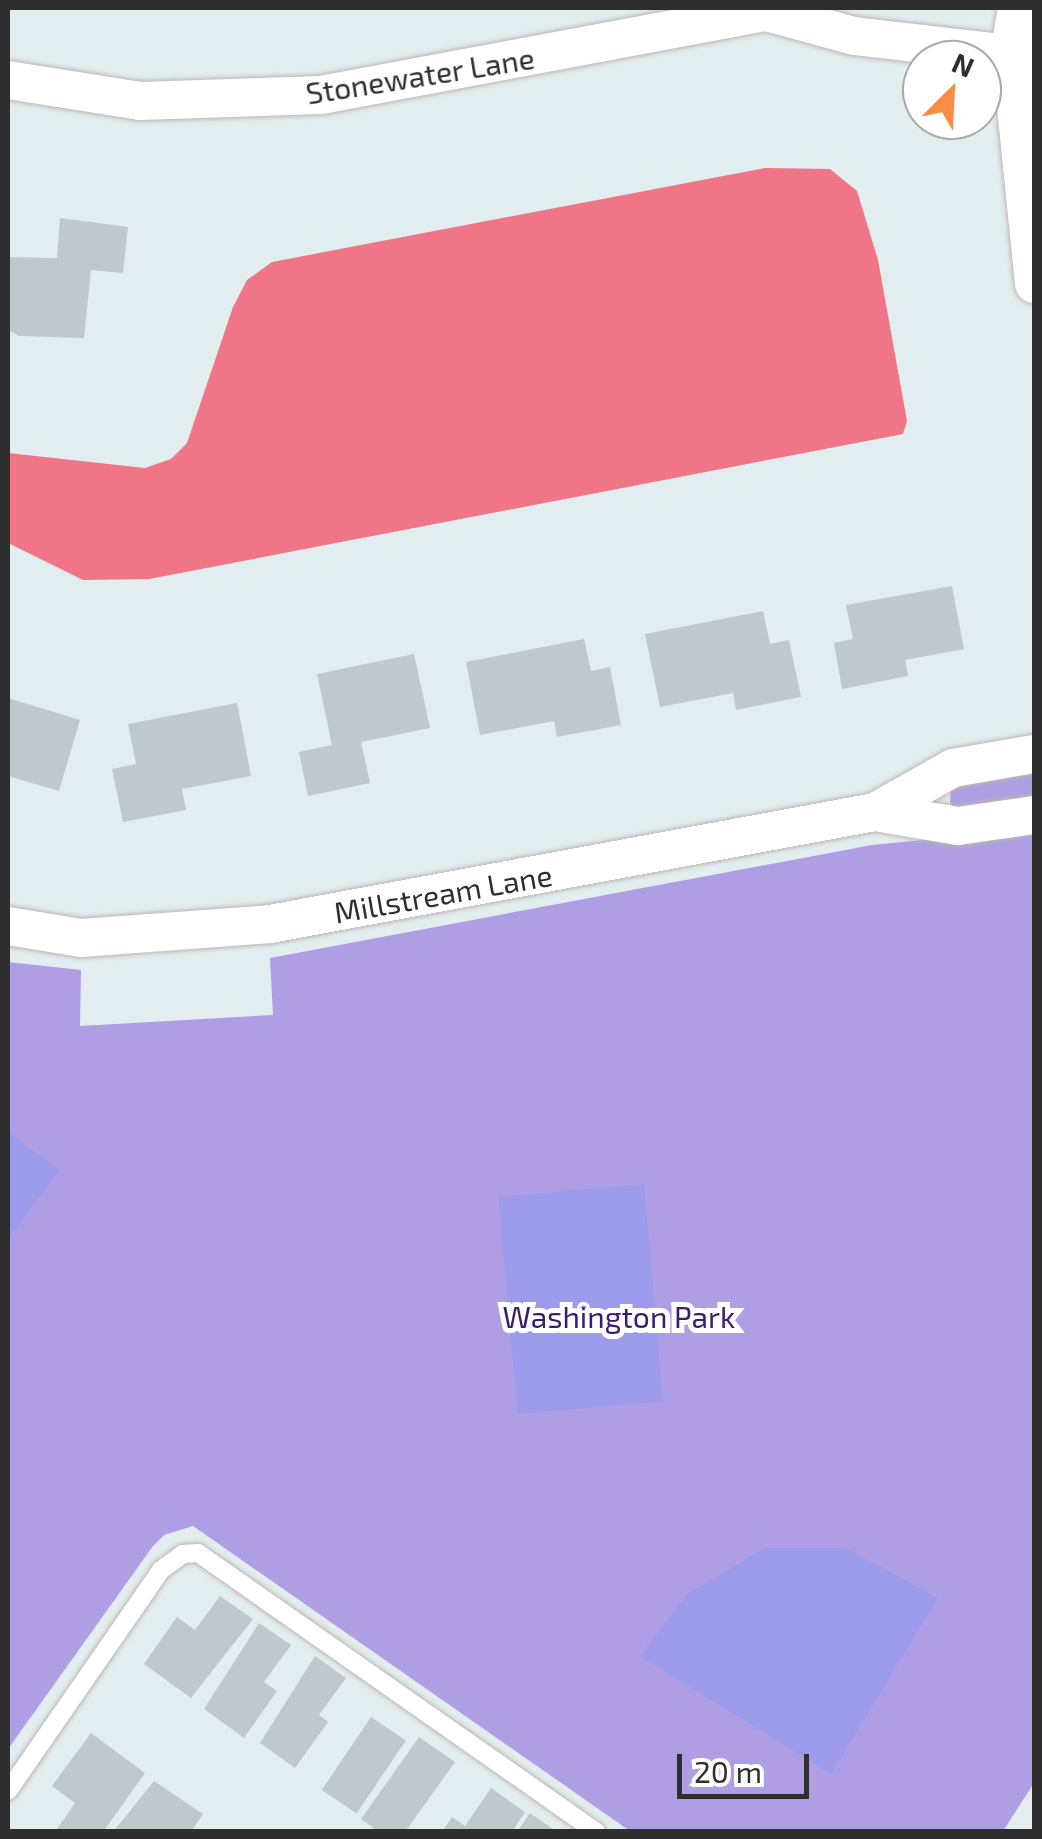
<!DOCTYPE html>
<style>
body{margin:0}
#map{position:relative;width:1042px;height:1839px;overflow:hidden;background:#e1edef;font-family:"Exo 2",sans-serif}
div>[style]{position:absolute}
.green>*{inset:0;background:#af9ee4}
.pitch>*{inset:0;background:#9b9aeb;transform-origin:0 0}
.water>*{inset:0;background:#ef7587}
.building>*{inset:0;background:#c0c8cb;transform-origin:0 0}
.roads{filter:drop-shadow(0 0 2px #beb6b1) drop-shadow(0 0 2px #beb6b1)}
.service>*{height:18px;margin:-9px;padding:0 9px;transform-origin:9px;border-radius:9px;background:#fff}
.minor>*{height:38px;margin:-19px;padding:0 19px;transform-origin:19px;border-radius:19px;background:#fff}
span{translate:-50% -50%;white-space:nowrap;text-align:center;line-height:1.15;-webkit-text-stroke:10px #fff;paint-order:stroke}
.street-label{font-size:30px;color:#2e2e2e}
.park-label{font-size:30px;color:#3a1b6d}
.frame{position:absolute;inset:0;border:10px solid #2e2e2e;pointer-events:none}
.north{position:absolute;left:902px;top:40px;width:100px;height:100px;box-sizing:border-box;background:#fff;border:2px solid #ababab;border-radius:50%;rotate:24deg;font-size:28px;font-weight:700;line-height:40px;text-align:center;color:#2e2e2e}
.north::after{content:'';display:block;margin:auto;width:35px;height:45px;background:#fa8c43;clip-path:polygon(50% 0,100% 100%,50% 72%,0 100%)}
.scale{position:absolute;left:677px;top:1754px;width:132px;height:45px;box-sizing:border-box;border:5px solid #2e2e2e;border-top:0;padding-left:12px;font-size:30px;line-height:35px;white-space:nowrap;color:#2e2e2e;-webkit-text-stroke:8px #fff;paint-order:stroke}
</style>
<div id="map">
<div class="green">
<div style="clip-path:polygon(1034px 767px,1034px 799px,954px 808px,950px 803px,951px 785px)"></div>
<div style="clip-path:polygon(1034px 829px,1034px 1783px,1003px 1831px,630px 1831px,193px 1526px,164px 1535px,153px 1546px,8px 1749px,8px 962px,81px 970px,80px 1026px,273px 1015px,270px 958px,872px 845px)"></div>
</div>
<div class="pitch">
<div style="clip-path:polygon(8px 1132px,59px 1170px,11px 1235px,8px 1233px)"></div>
<div style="left:644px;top:1184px;width:218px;height:146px;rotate:85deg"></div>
<div style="clip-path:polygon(765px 1548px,846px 1548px,938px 1598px,831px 1774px,640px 1656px,687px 1594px)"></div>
</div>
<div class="water">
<div style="clip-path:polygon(765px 168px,830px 169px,857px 191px,878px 260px,907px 421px,903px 434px,149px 579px,83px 580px,8px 543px,8px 453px,145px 468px,171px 459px,187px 443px,233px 307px,247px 280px,272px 262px)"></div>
</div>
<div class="building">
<div style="clip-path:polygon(60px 218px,128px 227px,123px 273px,91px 270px,84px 338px,19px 336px,8px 330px,8px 257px,57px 258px)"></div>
<div style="clip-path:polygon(952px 586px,964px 649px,905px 660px,908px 676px,842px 689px,834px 643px,853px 639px,846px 605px)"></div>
<div style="clip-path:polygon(763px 611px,770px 644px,789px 640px,801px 697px,736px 710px,733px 693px,660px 707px,645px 634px)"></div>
<div style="clip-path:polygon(584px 639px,591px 671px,610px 667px,621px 725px,557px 737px,554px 721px,480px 735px,466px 662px)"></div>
<div style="clip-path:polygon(414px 654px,430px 728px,361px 742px,370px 783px,308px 796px,299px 752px,332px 745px,317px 674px)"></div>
<div style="clip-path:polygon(8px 698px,80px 720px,59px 791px,8px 776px)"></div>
<div style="clip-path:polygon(237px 703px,251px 776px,182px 789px,186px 810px,123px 822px,112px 769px,136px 764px,128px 724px)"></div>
<div style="clip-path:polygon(220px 1596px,253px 1619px,191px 1698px,144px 1664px,177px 1617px,195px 1630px)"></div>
<div style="clip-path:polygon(259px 1623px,291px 1645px,264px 1682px,277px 1691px,244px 1738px,204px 1709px)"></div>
<div style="clip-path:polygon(315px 1656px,346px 1678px,319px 1715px,328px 1722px,295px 1768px,260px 1743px)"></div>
<div style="left:371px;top:1717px;width:42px;height:88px;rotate:34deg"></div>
<div style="clip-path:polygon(91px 1733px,145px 1773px,103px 1832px,55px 1832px,75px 1803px,52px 1786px)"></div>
<div style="clip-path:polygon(419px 1737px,455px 1762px,405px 1832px,379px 1832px,361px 1819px)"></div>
<div style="clip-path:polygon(154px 1781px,203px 1814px,191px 1832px,113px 1832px)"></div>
<div style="clip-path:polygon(491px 1788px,525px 1812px,512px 1832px,442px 1832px,452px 1817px,465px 1826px)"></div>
<div style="clip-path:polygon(530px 1813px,557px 1832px,517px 1832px)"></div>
</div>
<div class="roads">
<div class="service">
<div style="left:8px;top:1791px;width:269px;rotate:-55.3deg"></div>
<div style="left:161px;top:1570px;width:27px;rotate:-36deg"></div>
<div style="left:183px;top:1554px;width:15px;rotate:-4deg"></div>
<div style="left:198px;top:1553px;width:486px;rotate:35deg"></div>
</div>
<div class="minor">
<div style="left:770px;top:13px;width:87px;rotate:15.3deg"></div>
<div style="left:854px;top:36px;width:156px;rotate:6.6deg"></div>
<div style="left:1009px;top:54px;width:47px;rotate:-80.1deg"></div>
<div style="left:1017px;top:32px;width:55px;rotate:93.1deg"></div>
<div style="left:1014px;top:87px;width:198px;rotate:84.2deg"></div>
<div style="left:8px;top:80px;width:134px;rotate:9deg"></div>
<div style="left:140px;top:101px;width:181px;rotate:-1.9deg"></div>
<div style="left:321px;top:95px;width:473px;rotate:-10.6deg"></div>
<div style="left:875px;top:812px;width:84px;rotate:9.6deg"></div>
<div style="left:958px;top:826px;width:77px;rotate:-8.2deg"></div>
<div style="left:8px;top:926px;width:74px;rotate:9.3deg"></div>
<div style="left:81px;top:938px;width:190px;rotate:-4.2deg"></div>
<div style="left:270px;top:924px;width:615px;rotate:-10.49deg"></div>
<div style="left:875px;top:812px;width:90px;rotate:-29.4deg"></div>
<div style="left:953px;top:768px;width:82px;rotate:-9.8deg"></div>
</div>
</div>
<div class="street-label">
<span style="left:420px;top:75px;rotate:-9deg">Stonewater Lane</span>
<span style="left:443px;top:893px;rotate:-10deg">Millstream Lane</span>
</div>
<div class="park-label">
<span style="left:619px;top:1316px">Washington Park</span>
</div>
<div class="frame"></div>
<div class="north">N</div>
<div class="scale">20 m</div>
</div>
